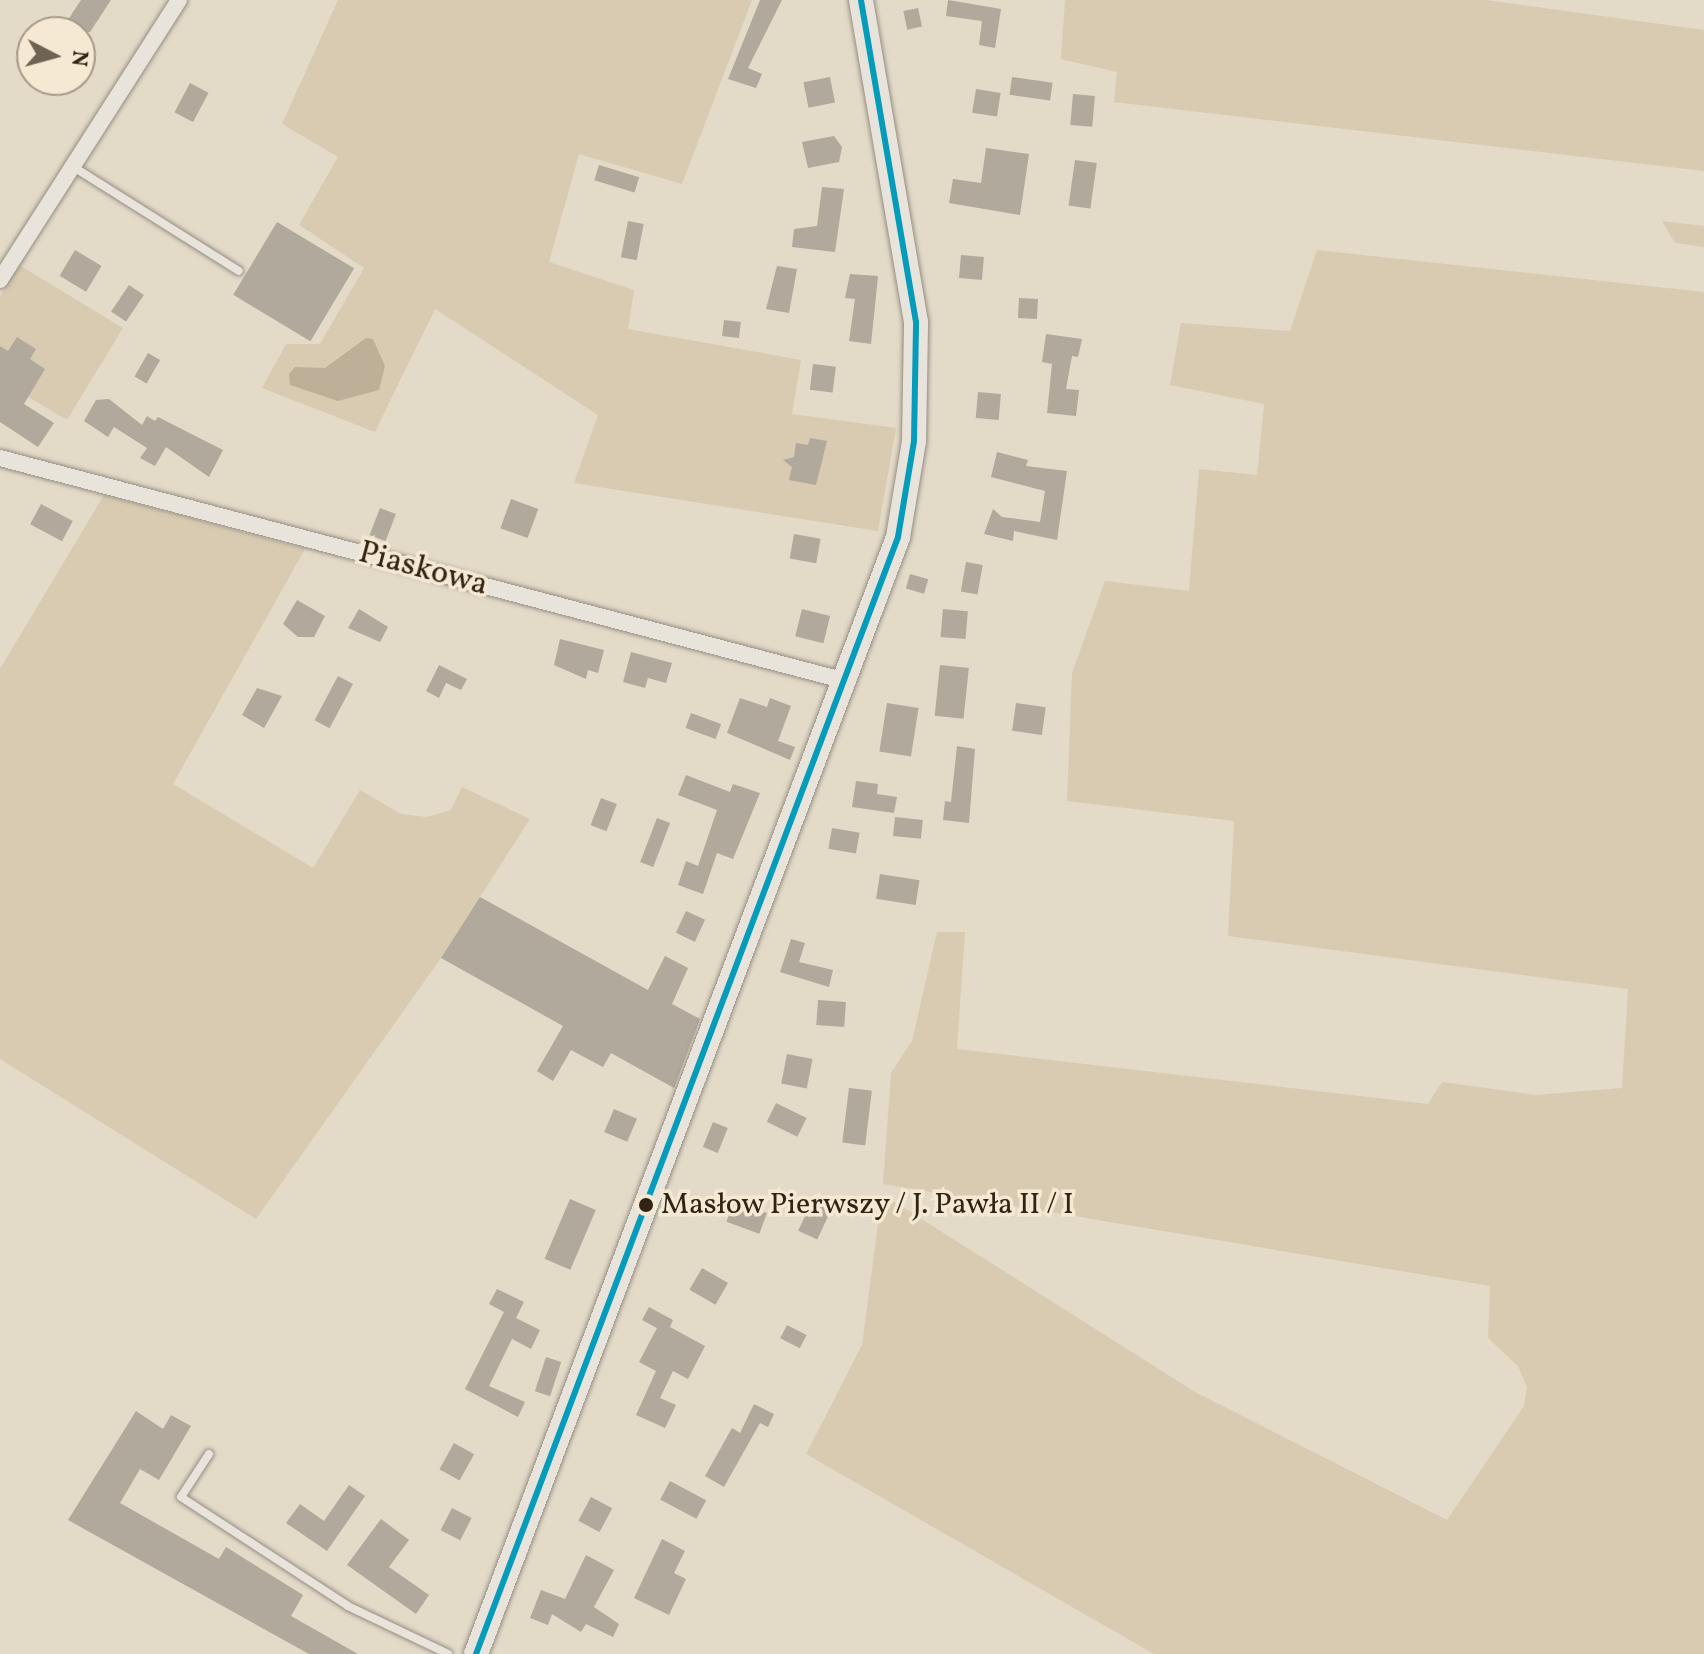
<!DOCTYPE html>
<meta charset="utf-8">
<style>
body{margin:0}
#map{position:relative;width:1704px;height:1654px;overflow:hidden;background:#e3dac8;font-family:Vollkorn,serif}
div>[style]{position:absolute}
.green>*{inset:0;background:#d8cbb1}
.water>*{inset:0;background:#beb098}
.building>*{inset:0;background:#b0a99c;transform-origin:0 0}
.roads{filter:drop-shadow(0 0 2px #958e82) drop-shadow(0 0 2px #958e82)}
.service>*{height:8px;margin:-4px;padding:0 4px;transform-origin:4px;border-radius:4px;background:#e9e4db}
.minor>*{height:16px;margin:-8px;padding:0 8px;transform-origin:8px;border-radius:8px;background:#e9e4db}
.secondary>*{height:24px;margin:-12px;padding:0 12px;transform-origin:12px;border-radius:12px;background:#e9e4db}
.bus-1>*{height:6px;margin:-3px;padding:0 3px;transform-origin:3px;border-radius:3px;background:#059cbb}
.dots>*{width:22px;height:22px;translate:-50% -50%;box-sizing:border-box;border:4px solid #f5e9d3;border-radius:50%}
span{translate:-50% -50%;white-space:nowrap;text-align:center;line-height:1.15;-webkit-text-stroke:7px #f5e9d3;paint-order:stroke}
.bus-label{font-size:30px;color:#312414}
.left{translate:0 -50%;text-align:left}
.street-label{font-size:32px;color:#312414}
.north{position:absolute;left:16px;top:16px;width:80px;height:80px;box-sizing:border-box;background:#f5e9d3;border:2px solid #a79a87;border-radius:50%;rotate:96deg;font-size:22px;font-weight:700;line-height:32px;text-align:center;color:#312414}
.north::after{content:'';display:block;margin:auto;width:28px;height:36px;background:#6f6453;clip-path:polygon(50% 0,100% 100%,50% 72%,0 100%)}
</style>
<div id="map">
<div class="green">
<div style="clip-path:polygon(338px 0,752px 0,682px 184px,579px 154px,549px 262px,634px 290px,628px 329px,801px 360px,792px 414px,896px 428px,878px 531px,574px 483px,598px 415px,435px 309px,375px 432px,262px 388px,286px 344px,320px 344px,364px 268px,299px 225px,338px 157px,282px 124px)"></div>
<div style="clip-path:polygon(1065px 0,1485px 0,1704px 30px,1704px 171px,1114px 102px,1117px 72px,1061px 59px)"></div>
<div style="clip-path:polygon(1662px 221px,1704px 226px,1704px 247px,1675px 243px)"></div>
<div style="clip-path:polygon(1317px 250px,1704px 292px,1704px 1654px,1154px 1654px,806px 1454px,862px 1345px,882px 1194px,1195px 1392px,1447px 1520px,1524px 1406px,1527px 1387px,1518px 1366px,1488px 1338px,1490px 1286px,883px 1184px,891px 1073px,912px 1041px,937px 932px,965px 932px,957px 1049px,1428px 1104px,1442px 1082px,1536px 1095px,1622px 1088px,1628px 989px,1228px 936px,1234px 821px,1067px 801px,1072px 673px,1105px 581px,1189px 591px,1199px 469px,1257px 475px,1264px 404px,1170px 385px,1181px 323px,1290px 331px)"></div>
<div style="clip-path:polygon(19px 265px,123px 328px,67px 420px,0 380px,0 296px)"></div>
<div style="clip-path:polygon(104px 495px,305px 549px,173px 784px,313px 868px,360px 790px,401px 814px,427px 817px,451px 810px,462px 787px,530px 819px,441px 958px,256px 1219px,0 1059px,0 669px)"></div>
</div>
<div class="water">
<div style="clip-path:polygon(366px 338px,373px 339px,385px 366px,379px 390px,338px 401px,290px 385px,289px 374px,295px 367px,325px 368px)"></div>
</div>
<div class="building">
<div style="clip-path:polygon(81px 0,111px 0,90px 32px,60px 32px)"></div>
<div style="clip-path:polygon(760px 0,782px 0,748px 68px,762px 74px,756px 88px,728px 79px)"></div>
<div style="clip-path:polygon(948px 0,1001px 9px,995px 48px,979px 45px,982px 21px,946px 16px)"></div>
<div style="left:918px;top:8px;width:19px;height:15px;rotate:78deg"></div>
<div style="left:830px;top:77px;width:26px;height:27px;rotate:79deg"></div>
<div style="left:1012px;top:77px;width:41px;height:18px;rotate:8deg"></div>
<div style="left:190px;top:83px;width:21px;height:33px;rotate:28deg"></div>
<div style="left:976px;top:89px;width:25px;height:24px;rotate:9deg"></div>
<div style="left:1073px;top:94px;width:22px;height:31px;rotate:5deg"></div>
<div style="clip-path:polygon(834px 136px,842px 147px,839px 162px,808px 168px,802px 142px)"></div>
<div style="clip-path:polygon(986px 148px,1029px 154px,1020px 215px,949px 203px,953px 179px,981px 183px)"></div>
<div style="left:1075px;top:160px;width:22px;height:46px;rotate:8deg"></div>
<div style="left:599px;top:165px;width:42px;height:16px;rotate:17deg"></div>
<div style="clip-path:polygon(822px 187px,844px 189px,835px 252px,792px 247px,794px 229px,817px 226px)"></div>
<div style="left:628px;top:221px;width:16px;height:37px;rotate:11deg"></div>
<div style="left:277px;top:222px;width:90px;height:85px;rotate:31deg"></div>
<div style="left:75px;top:250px;width:31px;height:30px;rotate:31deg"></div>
<div style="left:961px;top:255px;width:23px;height:23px;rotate:5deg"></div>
<div style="clip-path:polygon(777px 266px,797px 269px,789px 313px,766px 309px)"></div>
<div style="clip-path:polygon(850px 274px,878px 276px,871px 344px,849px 341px,855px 299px,845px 298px)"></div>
<div style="left:129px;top:285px;width:18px;height:32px;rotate:34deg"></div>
<div style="left:1019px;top:298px;width:19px;height:20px;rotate:3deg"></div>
<div style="left:724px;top:320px;width:17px;height:16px;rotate:7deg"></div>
<div style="clip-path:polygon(1046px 334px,1082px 339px,1078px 357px,1072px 356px,1066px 389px,1079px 390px,1076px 416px,1047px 413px,1052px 364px,1042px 362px)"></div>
<div style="clip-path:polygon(17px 337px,36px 349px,30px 359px,45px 369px,24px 404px,54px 423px,38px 447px,0 422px,0 346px,8px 351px)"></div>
<div style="left:148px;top:353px;width:14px;height:27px;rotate:30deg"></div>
<div style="left:813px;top:364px;width:23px;height:26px;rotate:7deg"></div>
<div style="left:978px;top:392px;width:23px;height:26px;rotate:5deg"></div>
<div style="clip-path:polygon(109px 399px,142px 425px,147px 416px,155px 421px,158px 417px,223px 450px,209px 477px,166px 447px,155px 466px,140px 458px,147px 448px,114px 427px,108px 437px,84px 421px,96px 400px)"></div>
<div style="clip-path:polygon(810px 438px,827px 441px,816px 485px,789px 480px,792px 467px,783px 460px,794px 457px,796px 443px,808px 445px)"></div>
<div style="clip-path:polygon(997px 452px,1028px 460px,1026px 466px,1067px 471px,1057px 540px,1014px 531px,1013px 541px,984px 534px,993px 509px,1002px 517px,1040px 522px,1045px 491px,991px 477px)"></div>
<div style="left:511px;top:499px;width:29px;height:31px;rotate:20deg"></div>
<div style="left:41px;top:504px;width:36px;height:23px;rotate:28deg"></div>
<div style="left:380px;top:508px;width:17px;height:29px;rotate:21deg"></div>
<div style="left:794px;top:534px;width:27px;height:25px;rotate:10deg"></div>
<div style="left:966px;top:562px;width:17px;height:30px;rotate:10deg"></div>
<div style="left:910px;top:574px;width:19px;height:15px;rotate:16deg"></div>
<div style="clip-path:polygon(297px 600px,325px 616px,314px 637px,298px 637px,283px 624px)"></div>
<div style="clip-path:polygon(359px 609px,388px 627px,380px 642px,348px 628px)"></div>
<div style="left:802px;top:609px;width:29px;height:28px;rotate:14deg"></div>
<div style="left:943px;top:609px;width:25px;height:28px;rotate:5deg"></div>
<div style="clip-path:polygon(560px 639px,604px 650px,598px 673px,588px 670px,586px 679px,554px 665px)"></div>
<div style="clip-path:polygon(631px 652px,672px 663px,666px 683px,648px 678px,645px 688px,623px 682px)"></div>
<div style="clip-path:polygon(439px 665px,467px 679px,461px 690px,446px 683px,439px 698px,426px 691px)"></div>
<div style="left:940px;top:665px;width:29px;height:51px;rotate:6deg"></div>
<div style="left:338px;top:676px;width:17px;height:50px;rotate:28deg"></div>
<div style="clip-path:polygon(257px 688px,282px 696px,264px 728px,242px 715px)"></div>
<div style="clip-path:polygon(740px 698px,767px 707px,770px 698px,791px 706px,778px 741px,795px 747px,790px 760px,727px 733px)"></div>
<div style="left:887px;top:703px;width:32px;height:49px;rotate:9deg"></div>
<div style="left:1016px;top:703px;width:30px;height:28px;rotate:8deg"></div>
<div style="left:691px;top:713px;width:32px;height:16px;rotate:20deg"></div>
<div style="clip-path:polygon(957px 746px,975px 749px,969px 823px,943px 820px,945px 801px,951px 802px)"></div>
<div style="clip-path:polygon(686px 775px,730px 792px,733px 784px,760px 793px,733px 859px,717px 853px,703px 894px,678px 885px,686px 861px,698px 866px,717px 810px,678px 795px)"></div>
<div style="clip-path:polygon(856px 781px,878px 784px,877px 794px,897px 797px,894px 813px,852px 807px)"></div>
<div style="left:601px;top:798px;width:17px;height:29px;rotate:21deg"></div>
<div style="left:895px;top:817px;width:28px;height:19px;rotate:6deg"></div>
<div style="left:657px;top:818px;width:14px;height:47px;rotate:21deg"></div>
<div style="left:832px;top:828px;width:28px;height:21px;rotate:10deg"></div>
<div style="left:880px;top:874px;width:40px;height:25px;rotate:9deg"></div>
<div style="clip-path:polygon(480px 897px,648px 990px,665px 956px,688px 968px,672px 1004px,700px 1019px,674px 1088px,611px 1053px,603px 1067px,571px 1050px,553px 1081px,537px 1071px,563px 1026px,441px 958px)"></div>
<div style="left:686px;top:911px;width:21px;height:24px;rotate:25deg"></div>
<div style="clip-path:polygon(791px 939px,805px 943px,799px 962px,833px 970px,829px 987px,780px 972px)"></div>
<div style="left:818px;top:1000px;width:28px;height:25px;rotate:4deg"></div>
<div style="left:787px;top:1054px;width:26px;height:30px;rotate:11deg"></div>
<div style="left:849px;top:1088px;width:23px;height:55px;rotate:7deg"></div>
<div style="left:776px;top:1103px;width:34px;height:21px;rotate:26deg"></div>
<div style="left:614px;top:1109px;width:25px;height:25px;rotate:23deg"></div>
<div style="left:713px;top:1122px;width:16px;height:27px;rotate:22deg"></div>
<div style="left:570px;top:1199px;width:28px;height:65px;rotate:23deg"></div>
<div style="left:813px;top:1199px;width:21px;height:35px;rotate:25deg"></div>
<div style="left:734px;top:1201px;width:35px;height:22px;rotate:20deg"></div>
<div style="left:702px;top:1268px;width:30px;height:25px;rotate:30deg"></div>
<div style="clip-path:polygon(497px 1289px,524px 1302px,516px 1318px,540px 1330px,531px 1349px,512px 1339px,489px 1386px,525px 1402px,518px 1417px,465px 1389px,504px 1312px,489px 1304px)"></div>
<div style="clip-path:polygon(649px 1307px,673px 1320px,670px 1327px,705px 1346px,688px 1379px,673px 1371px,660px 1398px,676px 1405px,665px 1428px,636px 1415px,656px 1371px,639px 1362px,657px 1328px,642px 1320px)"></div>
<div style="left:787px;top:1325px;width:22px;height:15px;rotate:27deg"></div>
<div style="left:546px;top:1357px;width:16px;height:36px;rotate:18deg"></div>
<div style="clip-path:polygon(754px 1404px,774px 1414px,768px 1427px,760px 1423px,724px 1487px,705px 1476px,732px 1428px,740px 1433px)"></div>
<div style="clip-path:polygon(136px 1411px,163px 1429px,171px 1415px,191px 1426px,159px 1480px,140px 1469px,120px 1503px,219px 1559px,226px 1547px,303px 1595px,291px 1616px,358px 1654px,309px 1654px,68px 1520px)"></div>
<div style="left:454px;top:1443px;width:23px;height:30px;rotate:29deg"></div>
<div style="left:670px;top:1481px;width:41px;height:21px;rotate:28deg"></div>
<div style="clip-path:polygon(349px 1485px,365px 1496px,327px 1551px,286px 1523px,300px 1504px,324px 1521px)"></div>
<div style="left:591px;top:1497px;width:24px;height:27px;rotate:28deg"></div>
<div style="left:452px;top:1508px;width:22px;height:25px;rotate:27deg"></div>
<div style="clip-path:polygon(381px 1519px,409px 1540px,389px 1567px,429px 1595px,416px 1614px,347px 1565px)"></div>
<div style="clip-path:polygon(662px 1539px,685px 1551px,674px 1573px,686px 1579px,669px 1615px,634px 1598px)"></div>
<div style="clip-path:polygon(586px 1555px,614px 1570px,594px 1607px,619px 1624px,613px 1637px,586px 1624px,581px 1632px,552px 1614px,548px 1625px,530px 1618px,541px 1590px,565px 1599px)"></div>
</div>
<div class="roads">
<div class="service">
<div style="left:72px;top:166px;width:197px;rotate:32.2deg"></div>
<div style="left:209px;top:1454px;width:51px;rotate:123.1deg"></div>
<div style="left:181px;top:1497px;width:199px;rotate:33.1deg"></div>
<div style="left:348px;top:1606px;width:111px;rotate:25.6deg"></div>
</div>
<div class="minor">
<div style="left:0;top:280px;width:332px;rotate:-57.4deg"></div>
<div style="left:0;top:458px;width:875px;rotate:14.77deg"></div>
</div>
<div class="secondary">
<div style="left:476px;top:1654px;width:1194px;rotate:-69.3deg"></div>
<div style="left:898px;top:537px;width:97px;rotate:-80.5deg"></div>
<div style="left:914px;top:441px;width:119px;rotate:-89deg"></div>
<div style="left:916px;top:322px;width:327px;rotate:-99.7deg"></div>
</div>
</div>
<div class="bus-1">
<div style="left:476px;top:1654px;width:1194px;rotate:-69.3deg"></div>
<div style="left:898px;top:537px;width:97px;rotate:-80.5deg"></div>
<div style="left:914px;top:441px;width:119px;rotate:-89deg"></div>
<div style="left:916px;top:322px;width:327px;rotate:-99.7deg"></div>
</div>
<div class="dots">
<div style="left:646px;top:1205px;background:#312414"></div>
</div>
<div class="bus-label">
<span class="left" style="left:661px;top:1205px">Masłow Pierwszy / J. Pawła II / I</span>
</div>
<div class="street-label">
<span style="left:423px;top:570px;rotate:15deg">Piaskowa</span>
</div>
<div class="north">N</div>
</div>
